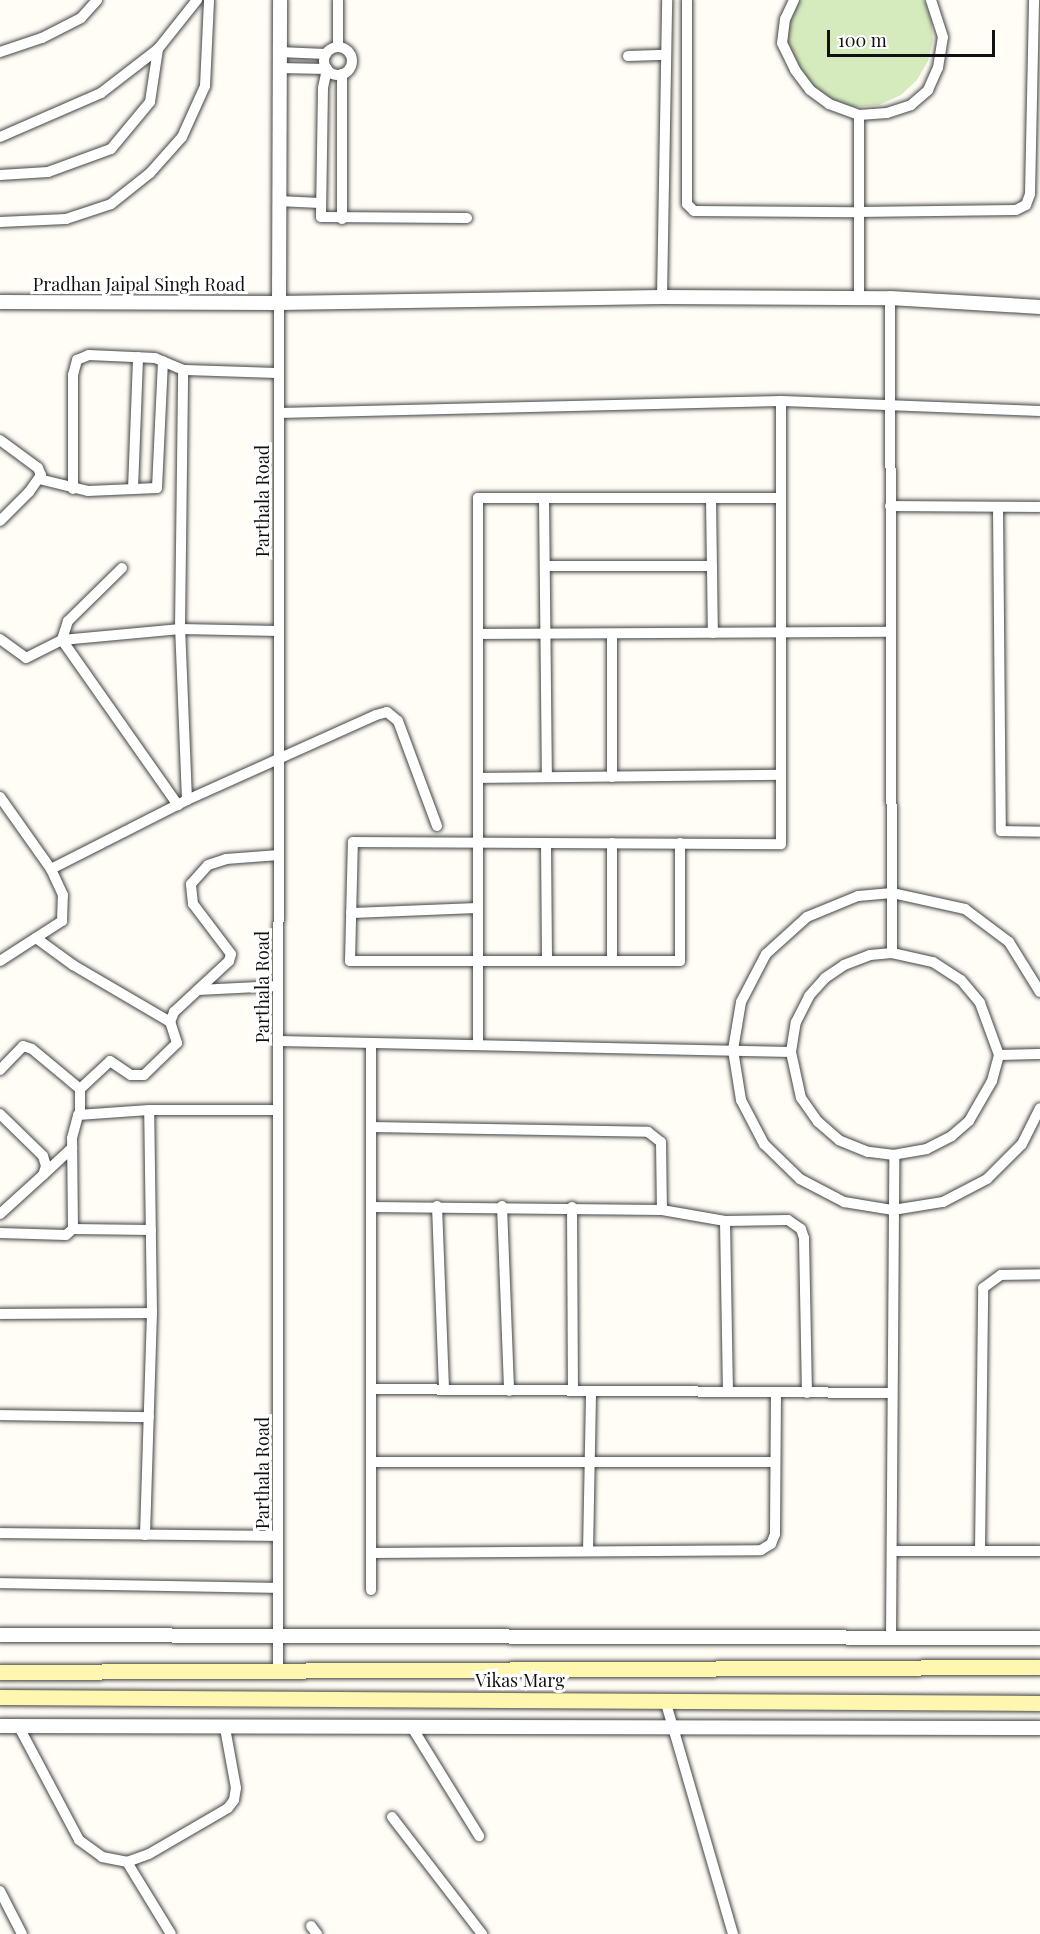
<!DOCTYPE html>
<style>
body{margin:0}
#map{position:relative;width:1040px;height:1934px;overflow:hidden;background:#fffdf5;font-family:"Playfair Display",serif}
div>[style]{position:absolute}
.green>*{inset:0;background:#d5ebbd}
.roads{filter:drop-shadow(0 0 2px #444) drop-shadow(0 0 2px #444)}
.minor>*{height:10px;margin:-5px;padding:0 5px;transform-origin:5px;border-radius:5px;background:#fff}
.minor>.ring{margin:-5px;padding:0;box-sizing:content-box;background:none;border:10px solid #fff;border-radius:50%}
.tertiary>*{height:14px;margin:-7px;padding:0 7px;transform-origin:7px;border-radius:7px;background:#fff}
.secondary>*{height:15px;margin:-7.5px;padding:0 7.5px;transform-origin:7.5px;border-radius:7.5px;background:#fff6b0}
span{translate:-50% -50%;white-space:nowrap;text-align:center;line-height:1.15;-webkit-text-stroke:6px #fff;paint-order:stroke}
.street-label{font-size:18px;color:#111}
.scale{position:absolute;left:827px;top:30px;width:168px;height:27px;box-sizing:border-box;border:3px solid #111;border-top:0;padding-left:8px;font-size:18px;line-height:21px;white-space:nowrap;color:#111;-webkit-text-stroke:4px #fff;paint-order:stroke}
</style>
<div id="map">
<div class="green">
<div style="clip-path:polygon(795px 0,924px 0,931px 18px,933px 40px,928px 61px,917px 80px,901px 95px,879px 105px,855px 107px,832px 102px,812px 90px,787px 49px,786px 26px)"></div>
</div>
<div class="roads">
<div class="minor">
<div style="left:687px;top:0;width:204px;rotate:90deg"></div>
<div style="left:687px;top:204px;width:10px;rotate:45deg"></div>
<div style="left:694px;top:211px;width:163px;rotate:0.4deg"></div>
<div style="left:857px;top:212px;width:159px;rotate:-0.7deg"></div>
<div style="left:1016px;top:210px;width:11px;rotate:-27deg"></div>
<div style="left:1026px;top:205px;width:12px;rotate:-70deg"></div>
<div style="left:1030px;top:194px;width:194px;rotate:-88.8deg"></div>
<div style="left:794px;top:0;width:21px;rotate:115deg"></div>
<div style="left:785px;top:19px;width:24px;rotate:97deg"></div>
<div style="left:782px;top:43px;width:30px;rotate:64deg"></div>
<div style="left:795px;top:70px;width:25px;rotate:53deg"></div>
<div style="left:810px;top:90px;width:24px;rotate:36deg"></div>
<div style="left:829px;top:104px;width:32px;rotate:20deg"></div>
<div style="left:859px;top:115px;width:28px;rotate:-4deg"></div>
<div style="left:887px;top:113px;width:25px;rotate:-18deg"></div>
<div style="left:911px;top:105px;width:23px;rotate:-41deg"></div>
<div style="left:928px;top:90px;width:24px;rotate:-66deg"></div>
<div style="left:938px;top:68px;width:31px;rotate:-81deg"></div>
<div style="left:943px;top:37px;width:39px;rotate:-108deg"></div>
<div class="ring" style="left:324px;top:47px;width:18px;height:18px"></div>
<div style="left:338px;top:47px;width:47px;rotate:-90deg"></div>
<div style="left:0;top:52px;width:44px;rotate:-18.4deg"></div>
<div style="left:42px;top:38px;width:44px;rotate:-27.1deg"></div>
<div style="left:81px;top:18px;width:24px;rotate:-48deg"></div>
<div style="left:279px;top:52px;width:47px;rotate:2.4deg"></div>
<div style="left:628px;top:56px;width:38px;rotate:-2deg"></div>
<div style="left:279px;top:68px;width:48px;rotate:1.2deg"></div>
<div style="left:327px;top:69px;width:19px;rotate:102deg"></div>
<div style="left:323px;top:88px;width:129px;rotate:90.9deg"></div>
<div style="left:321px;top:217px;width:146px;rotate:0.4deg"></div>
<div style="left:0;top:137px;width:110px;rotate:-23.5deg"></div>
<div style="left:101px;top:93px;width:72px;rotate:-37.7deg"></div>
<div style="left:0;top:175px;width:48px;rotate:-3.6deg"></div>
<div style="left:48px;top:172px;width:67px;rotate:-20.1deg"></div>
<div style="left:111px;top:149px;width:61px;rotate:-50.3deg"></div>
<div style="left:150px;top:102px;width:54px;rotate:-81.4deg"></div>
<div style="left:158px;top:49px;width:63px;rotate:-51.5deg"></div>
<div style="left:278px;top:201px;width:42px;rotate:2.7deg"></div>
<div style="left:342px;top:219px;width:145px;rotate:-90deg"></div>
<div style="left:0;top:222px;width:66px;rotate:-2.6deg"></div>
<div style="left:66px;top:219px;width:47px;rotate:-18.4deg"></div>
<div style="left:111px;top:204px;width:50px;rotate:-38.5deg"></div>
<div style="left:150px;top:173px;width:48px;rotate:-48.4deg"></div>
<div style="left:182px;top:137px;width:56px;rotate:-65.7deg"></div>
<div style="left:205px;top:86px;width:86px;rotate:-87.3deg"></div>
<div style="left:662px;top:297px;width:297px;rotate:-89deg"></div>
<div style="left:859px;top:298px;width:183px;rotate:-90deg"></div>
<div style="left:890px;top:298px;width:655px;rotate:89.83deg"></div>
<div style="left:279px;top:413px;width:502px;rotate:-1.37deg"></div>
<div style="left:781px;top:401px;width:259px;rotate:2.2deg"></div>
<div style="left:0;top:440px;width:47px;rotate:36.4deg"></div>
<div style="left:38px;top:468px;width:8px;rotate:67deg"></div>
<div style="left:41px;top:475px;width:21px;rotate:125deg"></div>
<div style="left:29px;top:492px;width:41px;rotate:135deg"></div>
<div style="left:39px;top:479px;width:50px;rotate:13.8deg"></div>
<div style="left:88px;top:491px;width:69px;rotate:-2.5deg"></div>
<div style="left:157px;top:488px;width:127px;rotate:-87.3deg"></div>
<div style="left:73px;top:489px;width:114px;rotate:-90deg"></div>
<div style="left:73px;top:375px;width:16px;rotate:-75deg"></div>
<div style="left:77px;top:360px;width:13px;rotate:-23deg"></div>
<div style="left:89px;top:355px;width:66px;rotate:2.6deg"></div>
<div style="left:155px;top:358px;width:30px;rotate:23deg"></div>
<div style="left:133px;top:489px;width:132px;rotate:-87.8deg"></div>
<div style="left:711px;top:498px;width:135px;rotate:89.2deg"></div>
<div style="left:544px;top:499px;width:278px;rotate:89.4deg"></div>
<div style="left:890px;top:506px;width:150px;rotate:0.4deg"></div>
<div style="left:998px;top:507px;width:324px;rotate:89.5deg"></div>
<div style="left:1001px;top:831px;width:39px;rotate:1deg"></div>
<div style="left:545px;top:566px;width:167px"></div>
<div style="left:122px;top:568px;width:76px;rotate:135.5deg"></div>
<div style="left:68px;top:621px;width:20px;rotate:108deg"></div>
<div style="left:62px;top:640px;width:202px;rotate:54.9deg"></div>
<div style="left:478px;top:634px;width:413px;rotate:-0.3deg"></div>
<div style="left:612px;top:634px;width:143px;rotate:90deg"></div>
<div style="left:0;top:639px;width:32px;rotate:36deg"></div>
<div style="left:26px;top:658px;width:40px;rotate:-26.6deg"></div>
<div style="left:62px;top:640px;width:119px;rotate:-5.3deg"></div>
<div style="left:180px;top:629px;width:99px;rotate:1.2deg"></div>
<div style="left:478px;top:778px;width:303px;rotate:-0.6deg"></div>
<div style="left:0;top:797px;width:88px;rotate:54.7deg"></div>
<div style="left:187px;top:800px;width:171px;rotate:-92.3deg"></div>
<div style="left:180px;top:629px;width:259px;rotate:-89.3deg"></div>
<div style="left:183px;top:370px;width:96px;rotate:1.8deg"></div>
<div style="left:546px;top:843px;width:118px;rotate:89.5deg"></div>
<div style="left:680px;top:843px;width:118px;rotate:90deg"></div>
<div style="left:680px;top:961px;width:330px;rotate:180deg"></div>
<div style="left:350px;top:961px;width:119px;rotate:-88.6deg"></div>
<div style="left:353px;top:842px;width:428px;rotate:0.3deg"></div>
<div style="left:781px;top:844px;width:443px;rotate:-90deg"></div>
<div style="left:351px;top:913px;width:127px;rotate:-2.3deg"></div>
<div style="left:36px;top:938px;width:46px;rotate:36.1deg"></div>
<div style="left:73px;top:965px;width:113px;rotate:30.4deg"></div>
<div style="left:892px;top:953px;width:42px;rotate:12.4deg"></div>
<div style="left:933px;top:962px;width:33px;rotate:33deg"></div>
<div style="left:961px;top:980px;width:30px;rotate:50deg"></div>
<div style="left:980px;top:1003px;width:55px;rotate:69.9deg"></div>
<div style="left:999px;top:1055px;width:27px;rotate:105deg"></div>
<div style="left:992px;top:1081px;width:46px;rotate:119.9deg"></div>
<div style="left:969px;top:1121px;width:23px;rotate:139deg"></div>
<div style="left:952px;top:1136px;width:28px;rotate:153deg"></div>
<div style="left:927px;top:1149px;width:34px;rotate:170deg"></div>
<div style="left:894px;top:1155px;width:26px;rotate:-173deg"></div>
<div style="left:868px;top:1152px;width:31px;rotate:-158deg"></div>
<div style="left:839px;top:1140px;width:28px;rotate:-139deg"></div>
<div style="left:818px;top:1122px;width:29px;rotate:-125deg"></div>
<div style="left:801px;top:1098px;width:47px;rotate:-102.3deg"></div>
<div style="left:791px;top:1052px;width:30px;rotate:-81deg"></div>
<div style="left:796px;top:1022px;width:29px;rotate:-63deg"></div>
<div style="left:809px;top:996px;width:24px;rotate:-48deg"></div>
<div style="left:825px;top:978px;width:23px;rotate:-34deg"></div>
<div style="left:844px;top:965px;width:28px;rotate:-21deg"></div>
<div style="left:870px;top:955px;width:22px;rotate:-5deg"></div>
<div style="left:0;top:961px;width:74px;rotate:-32.8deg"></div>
<div style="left:62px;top:921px;width:26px;rotate:-88deg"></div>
<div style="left:63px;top:895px;width:29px;rotate:-115deg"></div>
<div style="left:51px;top:869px;width:153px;rotate:-26.9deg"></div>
<div style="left:187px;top:800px;width:207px;rotate:-24.2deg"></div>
<div style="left:376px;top:715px;width:11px;rotate:-15deg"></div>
<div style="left:387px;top:712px;width:14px;rotate:39deg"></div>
<div style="left:398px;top:721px;width:112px;rotate:69.6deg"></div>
<div style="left:612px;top:961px;width:118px;rotate:-90deg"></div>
<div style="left:198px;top:990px;width:80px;rotate:-2.9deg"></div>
<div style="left:1040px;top:992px;width:59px;rotate:-121.8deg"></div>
<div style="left:1009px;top:942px;width:55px;rotate:-143.1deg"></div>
<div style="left:965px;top:909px;width:75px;rotate:-167.6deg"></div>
<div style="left:892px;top:893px;width:34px;rotate:175deg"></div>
<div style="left:858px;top:896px;width:55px;rotate:157.6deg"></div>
<div style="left:807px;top:917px;width:55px;rotate:137.9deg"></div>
<div style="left:766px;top:954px;width:54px;rotate:117.5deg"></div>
<div style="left:741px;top:1002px;width:49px;rotate:99.5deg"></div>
<div style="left:733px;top:1050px;width:51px;rotate:80.9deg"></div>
<div style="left:741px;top:1100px;width:50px;rotate:62.4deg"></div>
<div style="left:764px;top:1144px;width:50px;rotate:44.2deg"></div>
<div style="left:800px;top:1179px;width:50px;rotate:27.6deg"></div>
<div style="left:844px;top:1202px;width:50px;rotate:9.3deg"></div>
<div style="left:893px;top:1210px;width:51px;rotate:-9.1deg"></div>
<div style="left:943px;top:1202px;width:50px;rotate:-27.6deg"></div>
<div style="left:987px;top:1179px;width:49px;rotate:-45deg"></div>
<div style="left:1022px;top:1144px;width:40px;rotate:-63.4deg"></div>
<div style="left:278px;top:1041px;width:513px;rotate:1.23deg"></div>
<div style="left:371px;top:1043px;width:547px;rotate:90deg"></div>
<div style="left:478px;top:1045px;width:547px;rotate:-90deg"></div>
<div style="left:478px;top:498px;width:303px"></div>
<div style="left:999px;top:1055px;width:41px;rotate:-1.4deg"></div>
<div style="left:0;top:1070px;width:33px;rotate:-46deg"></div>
<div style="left:23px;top:1046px;width:9px;rotate:18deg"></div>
<div style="left:32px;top:1049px;width:62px;rotate:39.8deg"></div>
<div style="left:80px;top:1089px;width:41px;rotate:-43deg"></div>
<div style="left:110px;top:1061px;width:25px;rotate:34deg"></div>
<div style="left:131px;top:1075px;width:13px"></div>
<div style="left:144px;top:1075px;width:46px;rotate:-44.1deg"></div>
<div style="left:177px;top:1043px;width:22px;rotate:-108deg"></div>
<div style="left:170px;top:1022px;width:11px;rotate:-68deg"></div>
<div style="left:174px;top:1012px;width:75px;rotate:-42.8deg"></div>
<div style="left:229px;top:961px;width:7px;rotate:-74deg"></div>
<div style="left:231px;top:954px;width:63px;rotate:-127.2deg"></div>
<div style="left:193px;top:904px;width:20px;rotate:-96deg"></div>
<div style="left:191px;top:884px;width:25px;rotate:-48deg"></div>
<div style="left:208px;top:865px;width:19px;rotate:-18deg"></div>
<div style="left:226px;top:859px;width:53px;rotate:-4.3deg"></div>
<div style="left:80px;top:1089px;width:25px;rotate:90deg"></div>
<div style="left:0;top:1114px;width:60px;rotate:44.3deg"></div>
<div style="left:43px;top:1156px;width:10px;rotate:73deg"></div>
<div style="left:46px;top:1166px;width:9px;rotate:108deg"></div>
<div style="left:43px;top:1175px;width:58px;rotate:137.8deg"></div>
<div style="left:371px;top:1127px;width:277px;rotate:1deg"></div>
<div style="left:648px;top:1132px;width:16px;rotate:38deg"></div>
<div style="left:661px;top:1142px;width:68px;rotate:89.2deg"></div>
<div style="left:43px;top:1175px;width:40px;rotate:-43deg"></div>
<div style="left:437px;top:1206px;width:184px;rotate:87.8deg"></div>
<div style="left:502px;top:1206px;width:185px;rotate:87.8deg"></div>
<div style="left:371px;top:1207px;width:291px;rotate:0.6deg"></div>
<div style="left:662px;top:1210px;width:64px;rotate:9.9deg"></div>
<div style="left:725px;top:1221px;width:63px;rotate:-0.9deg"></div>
<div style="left:788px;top:1220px;width:16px;rotate:35deg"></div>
<div style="left:801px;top:1229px;width:9px;rotate:72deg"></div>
<div style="left:804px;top:1238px;width:155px;rotate:88.9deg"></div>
<div style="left:572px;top:1207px;width:184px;rotate:89.7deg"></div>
<div style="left:725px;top:1221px;width:171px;rotate:89deg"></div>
<div style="left:73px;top:1229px;width:78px;rotate:0.7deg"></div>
<div style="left:0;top:1233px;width:66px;rotate:1.7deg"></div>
<div style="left:66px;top:1235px;width:9px;rotate:-41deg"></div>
<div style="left:73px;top:1229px;width:91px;rotate:-90.6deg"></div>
<div style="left:72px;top:1138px;width:24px;rotate:-75deg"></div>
<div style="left:78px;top:1115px;width:71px;rotate:-4deg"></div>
<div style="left:149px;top:1110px;width:129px"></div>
<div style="left:0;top:1314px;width:152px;rotate:-0.4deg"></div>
<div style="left:371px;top:1389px;width:521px;rotate:0.44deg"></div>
<div style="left:0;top:1415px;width:149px;rotate:0.8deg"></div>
<div style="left:371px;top:1462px;width:404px"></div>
<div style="left:0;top:1533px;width:278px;rotate:0.6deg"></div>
<div style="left:145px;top:1535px;width:222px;rotate:-88.2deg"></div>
<div style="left:152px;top:1313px;width:203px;rotate:-90.8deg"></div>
<div style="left:588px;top:1551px;width:160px;rotate:-88.9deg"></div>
<div style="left:892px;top:1551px;width:148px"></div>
<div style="left:980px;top:1551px;width:263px;rotate:-89.3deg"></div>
<div style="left:983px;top:1288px;width:22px;rotate:-36deg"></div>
<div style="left:1001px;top:1275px;width:39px;rotate:-1deg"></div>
<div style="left:371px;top:1553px;width:390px;rotate:-0.4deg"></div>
<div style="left:761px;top:1550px;width:12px;rotate:-31deg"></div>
<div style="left:771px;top:1544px;width:11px;rotate:-68deg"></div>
<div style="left:775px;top:1534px;width:141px;rotate:-89.6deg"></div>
<div style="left:0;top:1583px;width:278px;rotate:1deg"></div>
<div style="left:891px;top:1638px;width:483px;rotate:-89.6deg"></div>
<div style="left:278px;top:1670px;width:1367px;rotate:-89.96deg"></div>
<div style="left:665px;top:1700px;width:244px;rotate:73.8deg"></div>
<div style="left:19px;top:1727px;width:128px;rotate:62deg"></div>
<div style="left:79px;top:1840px;width:29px;rotate:36deg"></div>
<div style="left:102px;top:1857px;width:25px;rotate:11deg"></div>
<div style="left:127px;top:1862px;width:23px;rotate:-20deg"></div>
<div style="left:149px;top:1854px;width:91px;rotate:-30.2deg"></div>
<div style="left:228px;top:1808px;width:10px;rotate:-53deg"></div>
<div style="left:234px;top:1800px;width:12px;rotate:-81deg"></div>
<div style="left:236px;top:1788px;width:61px;rotate:-100.4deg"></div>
<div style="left:413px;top:1729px;width:126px;rotate:58.3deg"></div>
<div style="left:392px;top:1817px;width:148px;rotate:52.4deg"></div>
<div style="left:127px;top:1862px;width:84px;rotate:58.6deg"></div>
<div style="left:0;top:1891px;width:48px;rotate:62.9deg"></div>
<div style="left:311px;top:1926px;width:10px;rotate:53deg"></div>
</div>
<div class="tertiary">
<div style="left:0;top:302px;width:279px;rotate:0.2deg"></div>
<div style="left:279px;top:303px;width:383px;rotate:-0.9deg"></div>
<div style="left:662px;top:297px;width:228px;rotate:0.3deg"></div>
<div style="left:890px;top:298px;width:150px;rotate:3.4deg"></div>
<div style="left:279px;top:303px;width:303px;rotate:-89.8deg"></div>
<div style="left:0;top:1635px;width:1040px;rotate:0.17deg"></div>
<div style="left:0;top:1726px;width:1040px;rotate:0.11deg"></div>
</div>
<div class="secondary">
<div style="left:0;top:1672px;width:1040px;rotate:-0.28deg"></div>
<div style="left:0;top:1697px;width:1040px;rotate:0.33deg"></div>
</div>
</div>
<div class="street-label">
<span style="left:139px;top:284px">Pradhan Jaipal Singh Road</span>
<span style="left:262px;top:501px;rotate:-90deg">Parthala Road</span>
<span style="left:262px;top:987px;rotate:-90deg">Parthala Road</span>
<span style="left:262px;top:1473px;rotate:-90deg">Parthala Road</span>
<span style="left:520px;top:1680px">Vikas Marg</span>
</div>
<div class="scale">100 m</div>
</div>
